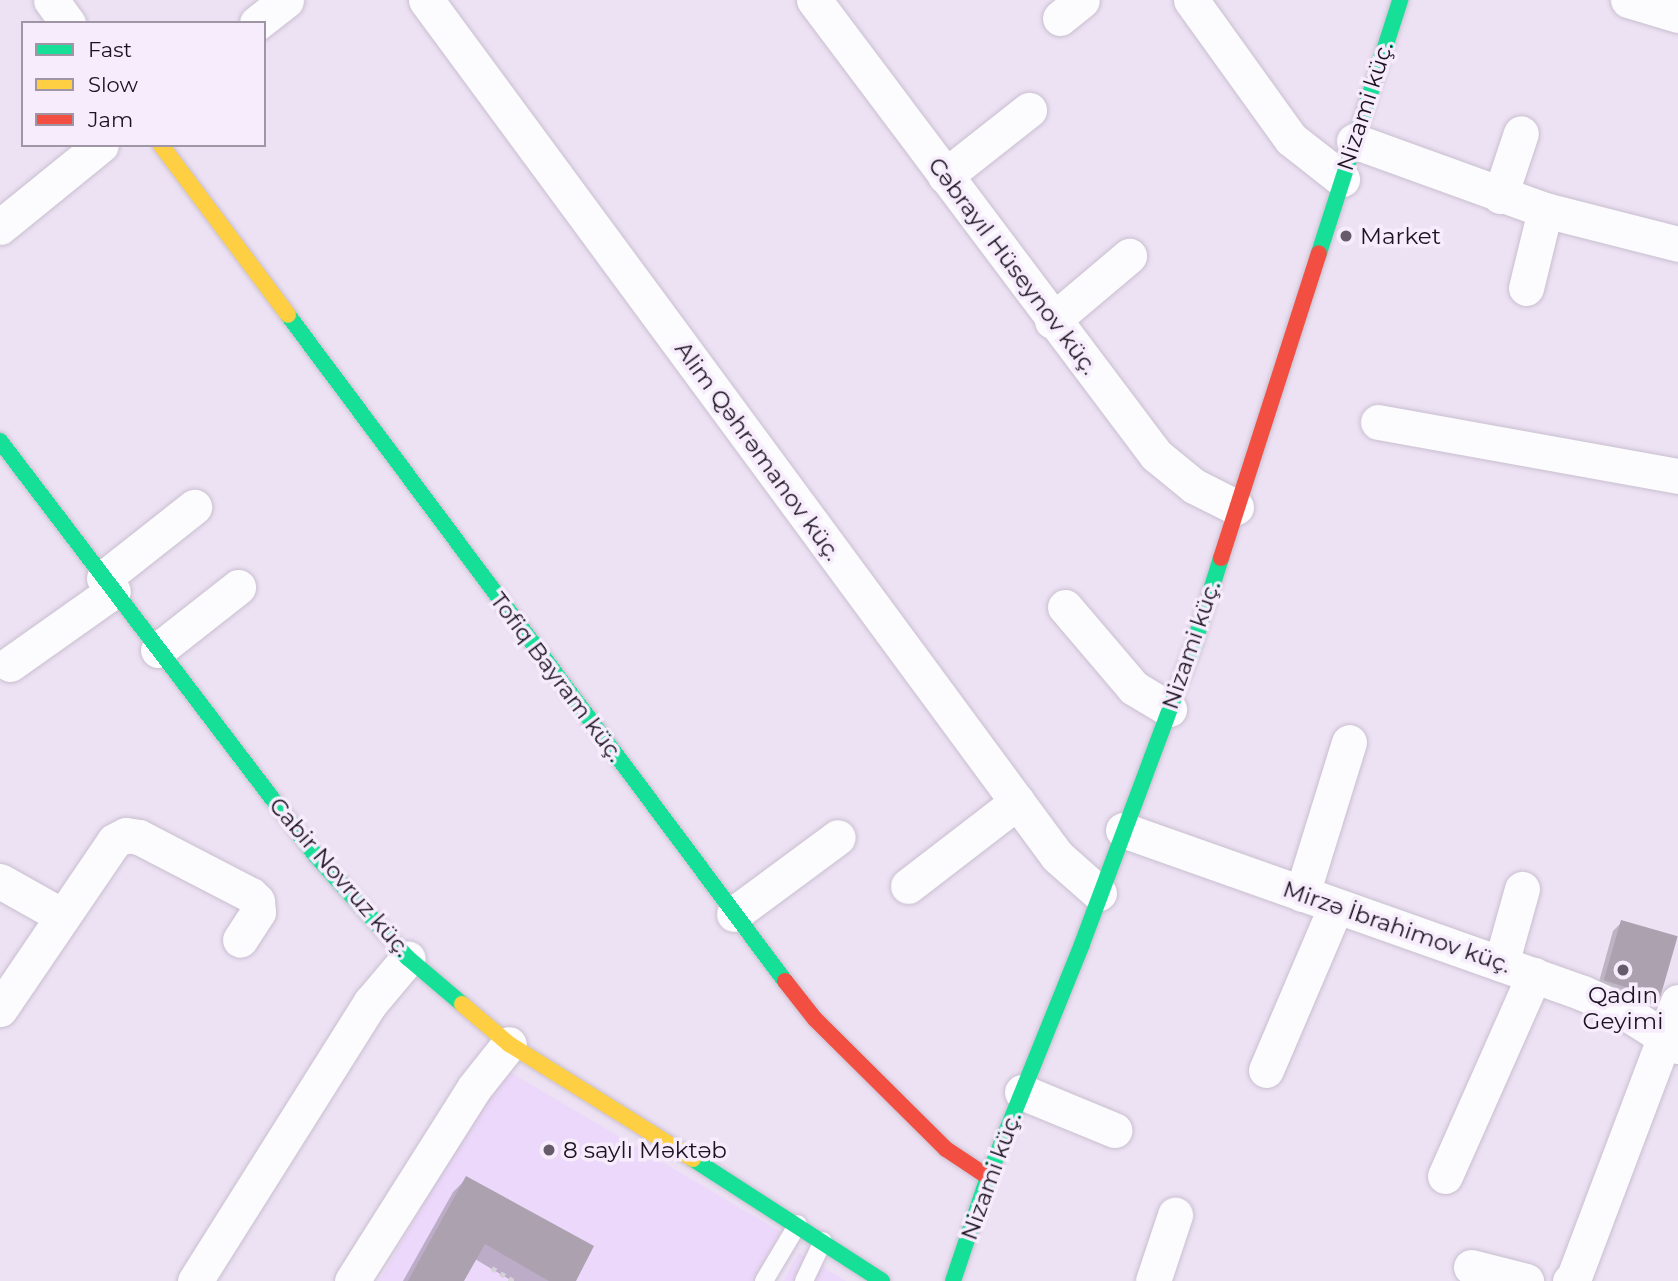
<!DOCTYPE html>
<meta charset="utf-8">
<style>
body{margin:0}
#map{position:relative;width:1678px;height:1281px;overflow:hidden;background:#ede2f4;font-family:Montserrat,sans-serif}
div>[style]{position:absolute}
.built>*{inset:0;background:#ecd8fa}
.shadow>*{inset:0;background:#0003}
.building>*{inset:0;background:#aca1af;transform-origin:0 0}
.path>*{height:4.5px;margin-top:-2.25px;transform-origin:0;background:repeating-linear-gradient(90deg,#d4d1d6 0 5px,transparent 0 10px)}
.roads{filter:drop-shadow(0 0 2px #c8bfcf) drop-shadow(0 0 2px #c8bfcf)}
.lane>*{height:18px;margin:-9px;padding:0 9px;transform-origin:9px;border-radius:9px;background:#fcfbfd}
.street>*{height:35px;margin:-17.5px;padding:0 17.5px;transform-origin:17.5px;border-radius:17.5px;background:#fcfbfd}
.fast>*{height:16px;margin:-8px;padding:0 8px;transform-origin:8px;border-radius:8px;background:#16e098}
.slow>*{height:16px;margin:-8px;padding:0 8px;transform-origin:8px;border-radius:8px;background:#ffcf43}
.jam>*{height:16px;margin:-8px;padding:0 8px;transform-origin:8px;border-radius:8px;background:#f24e42}
.dots>*{width:19px;height:19px;translate:-50% -50%;box-sizing:border-box;border:4px solid #f6ecfc;border-radius:50%}
span{translate:-50% -50%;white-space:nowrap;text-align:center;line-height:1.15;-webkit-text-stroke:7px #f6ecfc;paint-order:stroke}
.street-label{font-size:23px;color:#1c1321}
.poi-label{font-size:23px;color:#1c1321}
.left{translate:0 -50%;text-align:left}
.legend{position:absolute;left:21px;top:21px;width:245px;height:126px;box-sizing:border-box;background:#f6ecfc;border:2px solid #9f95a4;margin:0;padding:9px 12px;list-style:none;font-size:21px;color:#1c1321}
.legend li{display:flex;align-items:center;gap:14px;height:35px}
.legend b{width:35px;border:2px solid #9f95a4}
</style>
<div id="map">
<div class="built">
<div style="clip-path:polygon(503px 1068px,781px 1232px,753px 1281px,379px 1281px)"></div>
<div style="clip-path:polygon(799px 1253px,846px 1281px,783px 1281px)"></div>
</div>
<div class="shadow">
<div style="clip-path:polygon(1622px 922px,1661px 995px,1652px 1004px,1597px 989px,1613px 931px)"></div>
<div style="clip-path:polygon(467px 1178px,574px 1281px,512px 1281px,475px 1259px,462px 1281px,403px 1281px,453px 1192px)"></div>
</div>
<div class="building">
<div style="left:1621px;top:920px;width:59px;height:63px;rotate:16deg"></div>
<div style="clip-path:polygon(466px 1176px,594px 1246px,576px 1281px,549px 1281px,485px 1244px,464px 1281px,408px 1281px)"></div>
</div>
<div class="path">
<div style="left:492px;top:1268px;width:26px;rotate:31deg"></div>
</div>
<div class="roads">
<div class="lane">
<div style="left:764px;top:1281px;width:66px;rotate:-59.2deg"></div>
<div style="left:804px;top:1281px;width:44px;rotate:-64.6deg"></div>
</div>
<div class="street">
<div style="left:51px;top:0;width:29px;rotate:54deg"></div>
<div style="left:426px;top:0;width:1063px;rotate:53.6deg"></div>
<div style="left:1057px;top:856px;width:56px;rotate:41.4deg"></div>
<div style="left:814px;top:0;width:569px;rotate:53.07deg"></div>
<div style="left:1156px;top:455px;width:49px;rotate:39.2deg"></div>
<div style="left:1194px;top:486px;width:47px;rotate:26.6deg"></div>
<div style="left:1191px;top:0;width:171px;rotate:54.3deg"></div>
<div style="left:1291px;top:139px;width:65px;rotate:38.1deg"></div>
<div style="left:1628px;top:0;width:52px;rotate:16.7deg"></div>
<div style="left:1060px;top:18px;width:28px;rotate:-39deg"></div>
<div style="left:257px;top:23px;width:37px;rotate:-38deg"></div>
<div style="left:1354px;top:141px;width:203px;rotate:19.9deg"></div>
<div style="left:1545px;top:210px;width:137px;rotate:14.3deg"></div>
<div style="left:945px;top:176px;width:107px;rotate:-38.2deg"></div>
<div style="left:1500px;top:196px;width:66px;rotate:-71.6deg"></div>
<div style="left:0;top:227px;width:130px;rotate:-39.1deg"></div>
<div style="left:1526px;top:288px;width:80px;rotate:-76.3deg"></div>
<div style="left:1052px;top:321px;width:101px;rotate:-40.2deg"></div>
<div style="left:1378px;top:422px;width:305px;rotate:10.2deg"></div>
<div style="left:104px;top:578px;width:115px;rotate:-38.3deg"></div>
<div style="left:1065px;top:607px;width:106px;rotate:49.6deg"></div>
<div style="left:1134px;top:688px;width:41px;rotate:31deg"></div>
<div style="left:158px;top:650px;width:102px;rotate:-38.2deg"></div>
<div style="left:10px;top:664px;width:126px;rotate:-35.3deg"></div>
<div style="left:1123px;top:830px;width:488px;rotate:19.5deg"></div>
<div style="left:1583px;top:993px;width:46px;rotate:24.3deg"></div>
<div style="left:1625px;top:1012px;width:63px;rotate:32.7deg"></div>
<div style="left:0;top:881px;width:71px;rotate:29.4deg"></div>
<div style="left:908px;top:886px;width:138px;rotate:-37.6deg"></div>
<div style="left:1302px;top:894px;width:159px;rotate:-72.8deg"></div>
<div style="left:734px;top:914px;width:129px;rotate:-36.5deg"></div>
<div style="left:1501px;top:964px;width:78px;rotate:-74.4deg"></div>
<div style="left:0;top:1009px;width:203px;rotate:-55.8deg"></div>
<div style="left:114px;top:841px;width:13px;rotate:-27deg"></div>
<div style="left:126px;top:835px;width:13px;rotate:9deg"></div>
<div style="left:139px;top:837px;width:126px;rotate:27.4deg"></div>
<div style="left:251px;top:895px;width:8px;rotate:45deg"></div>
<div style="left:257px;top:901px;width:11px;rotate:85deg"></div>
<div style="left:258px;top:912px;width:33px;rotate:123deg"></div>
<div style="left:1266px;top:1070px;width:178px;rotate:-66.9deg"></div>
<div style="left:1022px;top:1092px;width:100px;rotate:22.4deg"></div>
<div style="left:1445px;top:1176px;width:220px;rotate:-66.1deg"></div>
<div style="left:1471px;top:1267px;width:57px;rotate:14.3deg"></div>
<div style="left:195px;top:1281px;width:330px;rotate:-57.8deg"></div>
<div style="left:371px;top:1002px;width:57px;rotate:-49.9deg"></div>
<div style="left:352px;top:1281px;width:228px;rotate:-57.7deg"></div>
<div style="left:474px;top:1088px;width:56px;rotate:-51.5deg"></div>
<div style="left:1153px;top:1281px;width:70px;rotate:-71.6deg"></div>
<div style="left:1570px;top:1281px;width:6px;rotate:-45deg"></div>
<div style="left:1574px;top:1277px;width:294px;rotate:-69.3deg"></div>
</div>
<div class="fast">
<div style="left:1319px;top:253px;width:266px;rotate:-72.2deg"></div>
<div style="left:288px;top:315px;width:831px;rotate:53.27deg"></div>
<div style="left:0;top:441px;width:522px;rotate:52.71deg"></div>
<div style="left:316px;top:856px;width:137px;rotate:48deg"></div>
<div style="left:408px;top:958px;width:71px;rotate:40.4deg"></div>
<div style="left:693px;top:1159px;width:225px;rotate:32.8deg"></div>
<div style="left:953px;top:1281px;width:110px;rotate:-71.4deg"></div>
<div style="left:988px;top:1177px;width:251px;rotate:-68deg"></div>
<div style="left:1082px;top:944px;width:323px;rotate:-69.5deg"></div>
<div style="left:1195px;top:641px;width:87px;rotate:-72.6deg"></div>
</div>
<div class="slow">
<div style="left:161px;top:145px;width:212px;rotate:53.2deg"></div>
<div style="left:462px;top:1004px;width:62px;rotate:40.4deg"></div>
<div style="left:509px;top:1044px;width:217px;rotate:32deg"></div>
</div>
<div class="jam">
<div style="left:1221px;top:558px;width:320px;rotate:-72.2deg"></div>
<div style="left:785px;top:981px;width:48px;rotate:51.7deg"></div>
<div style="left:815px;top:1019px;width:185px;rotate:44.8deg"></div>
<div style="left:946px;top:1149px;width:50px;rotate:33.7deg"></div>
</div>
</div>
<div class="dots">
<div style="left:1346px;top:236px;background:#655b6b"></div>
<div style="left:1623px;top:970px;background:#655b6b"></div>
<div style="left:549px;top:1150px;background:#655b6b"></div>
</div>
<div class="street-label">
<span style="left:1365px;top:106px;rotate:-72deg">Nizami küç.</span>
<span style="left:1013px;top:266px;rotate:53deg">Cəbrayıl Hüseynov küç.</span>
<span style="left:758px;top:451px;rotate:54deg">Alim Qəhrəmanov küç.</span>
<span style="left:1191px;top:645px;rotate:-71deg">Nizami küç.</span>
<span style="left:557px;top:677px;rotate:53deg">Tofiq Bayram küç.</span>
<span style="left:340px;top:877px;rotate:49deg">Cabir Novruz küç.</span>
<span style="left:1397px;top:927px;rotate:19deg">Mirzə İbrahimov küç.</span>
<span style="left:991px;top:1176px;rotate:-70deg">Nizami küç.</span>
</div>
<div class="poi-label">
<span class="left" style="left:1360px;top:236px">Market</span>
<span style="left:1623px;top:1008px">Qadın<br>Geyimi</span>
<span class="left" style="left:563px;top:1150px">8 saylı Məktəb</span>
</div>
<ul class="legend">
<li><b style="height:9px;background:#16e098"></b>Fast</li>
<li><b style="height:9px;background:#ffcf43"></b>Slow</li>
<li><b style="height:9px;background:#f24e42"></b>Jam</li>
</ul>
</div>
